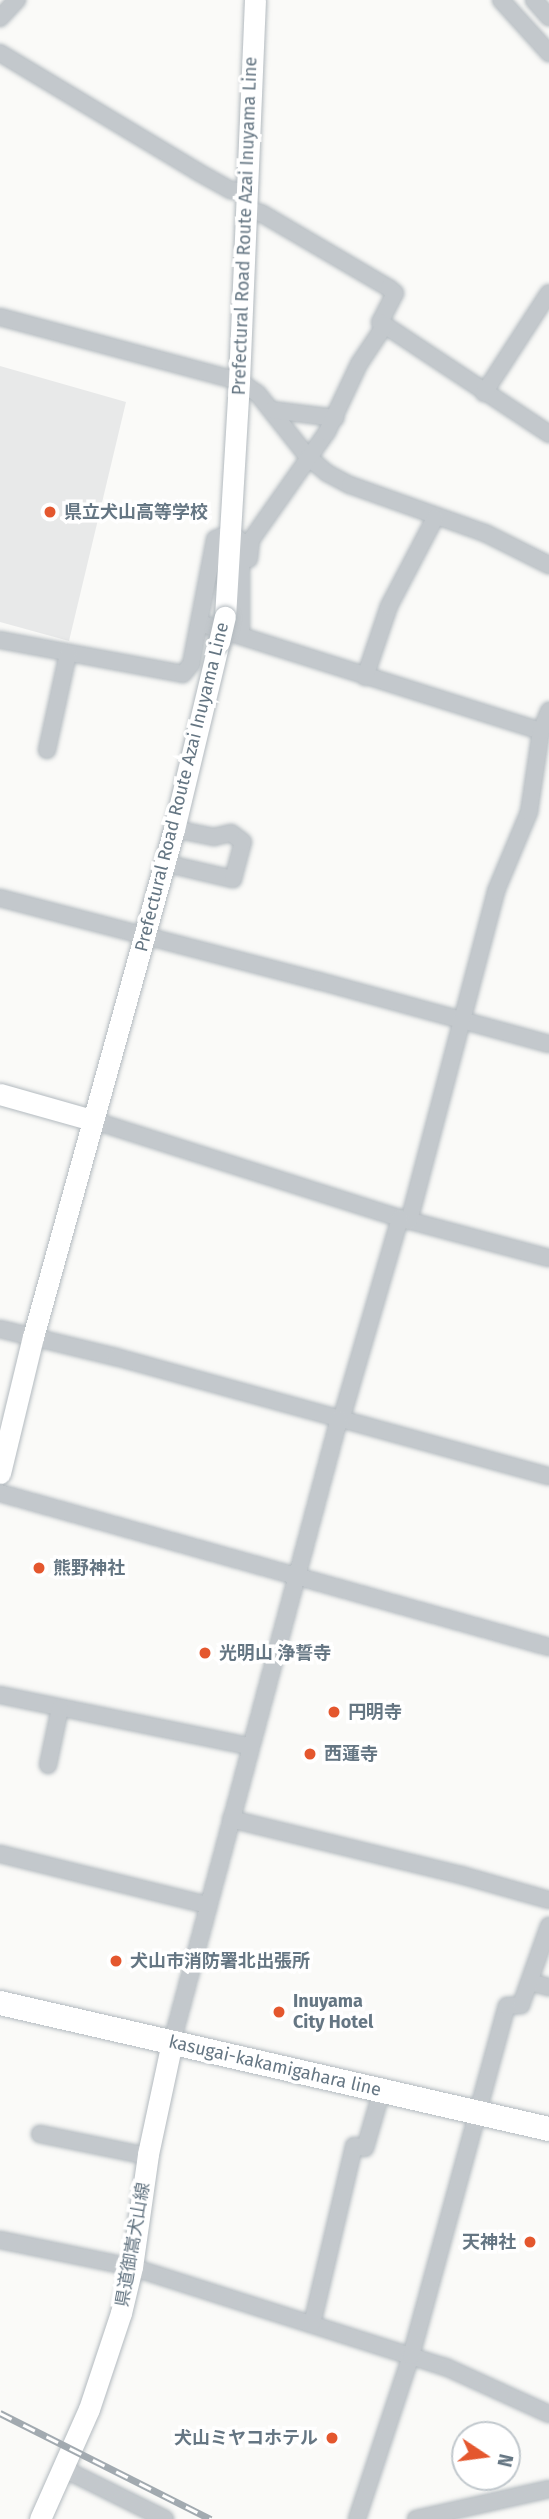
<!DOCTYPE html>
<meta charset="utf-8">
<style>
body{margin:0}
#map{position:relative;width:549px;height:2519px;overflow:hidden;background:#fafaf8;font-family:"Fira Sans","Noto Sans JP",sans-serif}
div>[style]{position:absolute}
.built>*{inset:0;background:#e8e9e9}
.roads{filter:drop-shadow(0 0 2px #b3babf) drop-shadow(0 0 2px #b3babf)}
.minor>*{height:16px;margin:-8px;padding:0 8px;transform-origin:8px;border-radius:8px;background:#c3c8cc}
.secondary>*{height:21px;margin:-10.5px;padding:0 10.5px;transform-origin:10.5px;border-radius:10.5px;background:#fff}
.primary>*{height:24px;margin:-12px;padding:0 12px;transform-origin:12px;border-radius:12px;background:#fff}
.rail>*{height:7px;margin-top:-3.5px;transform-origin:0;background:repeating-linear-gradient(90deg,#fff 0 13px,#a2aab0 0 26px);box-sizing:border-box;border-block:2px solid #a2aab0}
.bridges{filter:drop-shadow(0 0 2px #b3babf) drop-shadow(0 0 2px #b3babf)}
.secondary-bridge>*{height:21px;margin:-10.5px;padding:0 10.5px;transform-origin:10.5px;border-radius:10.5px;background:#fff}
.dots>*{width:19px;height:19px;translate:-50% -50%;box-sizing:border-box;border:4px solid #fff;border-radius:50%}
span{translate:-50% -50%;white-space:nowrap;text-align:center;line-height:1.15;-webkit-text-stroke:7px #fff;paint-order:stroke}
.street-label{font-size:18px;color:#657683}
.poi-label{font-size:18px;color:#657683;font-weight:700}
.left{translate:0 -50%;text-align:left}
.right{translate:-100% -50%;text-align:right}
.north{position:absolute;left:451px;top:2421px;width:70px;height:70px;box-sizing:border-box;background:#fff;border:2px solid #c1c8cd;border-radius:50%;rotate:103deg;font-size:19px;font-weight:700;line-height:28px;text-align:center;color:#657683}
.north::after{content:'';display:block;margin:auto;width:24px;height:32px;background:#e4572e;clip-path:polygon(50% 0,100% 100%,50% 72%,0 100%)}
</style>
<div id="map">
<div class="built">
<div style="clip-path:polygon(0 366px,126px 402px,69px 641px,0 622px)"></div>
</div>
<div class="roads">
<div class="minor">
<div style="left:501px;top:0;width:72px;rotate:47.8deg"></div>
<div style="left:534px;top:0;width:23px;rotate:49deg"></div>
<div style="left:0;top:18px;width:25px;rotate:-47deg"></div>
<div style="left:0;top:53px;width:231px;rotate:31deg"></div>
<div style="left:198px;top:172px;width:38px;rotate:29deg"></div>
<div style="left:231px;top:190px;width:15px;rotate:8deg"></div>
<div style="left:246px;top:210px;width:15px;rotate:11deg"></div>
<div style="left:261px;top:213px;width:148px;rotate:30.4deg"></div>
<div style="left:389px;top:288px;width:8px;rotate:40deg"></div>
<div style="left:395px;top:293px;width:33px;rotate:117deg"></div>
<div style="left:380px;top:322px;width:203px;rotate:33.5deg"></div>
<div style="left:0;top:317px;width:247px;rotate:15deg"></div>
<div style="left:239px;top:381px;width:23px;rotate:34deg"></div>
<div style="left:258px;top:394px;width:80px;rotate:51.6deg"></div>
<div style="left:308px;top:457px;width:25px;rotate:40deg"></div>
<div style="left:327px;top:473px;width:26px;rotate:28deg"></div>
<div style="left:350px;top:485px;width:143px;rotate:19.6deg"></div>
<div style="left:485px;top:533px;width:72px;rotate:26.6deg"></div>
<div style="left:484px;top:393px;width:119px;rotate:-57deg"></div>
<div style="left:272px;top:410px;width:64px;rotate:7.2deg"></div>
<div style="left:249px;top:559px;width:19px;rotate:-84deg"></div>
<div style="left:251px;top:540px;width:132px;rotate:-54.9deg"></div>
<div style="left:327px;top:432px;width:75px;rotate:-64.8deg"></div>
<div style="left:359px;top:364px;width:47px;rotate:-56.3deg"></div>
<div style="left:200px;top:623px;width:358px;rotate:17.6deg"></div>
<div style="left:0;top:640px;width:186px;rotate:10.5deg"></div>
<div style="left:183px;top:674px;width:13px;rotate:-51deg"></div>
<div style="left:191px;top:664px;width:127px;rotate:-79.1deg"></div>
<div style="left:215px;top:539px;width:17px;rotate:-21deg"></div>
<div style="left:231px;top:533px;width:13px;rotate:39deg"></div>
<div style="left:241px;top:541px;width:93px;rotate:90deg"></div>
<div style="left:365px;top:677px;width:75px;rotate:-71.3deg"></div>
<div style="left:389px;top:606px;width:99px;rotate:-62.4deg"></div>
<div style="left:47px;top:750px;width:98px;rotate:-77.7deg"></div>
<div style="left:164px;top:863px;width:71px;rotate:13.1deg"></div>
<div style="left:233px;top:879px;width:38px;rotate:-75deg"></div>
<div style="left:243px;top:842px;width:15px;rotate:-143deg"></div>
<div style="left:231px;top:833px;width:17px;rotate:167deg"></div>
<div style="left:214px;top:837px;width:41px;rotate:-168.7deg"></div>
<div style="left:0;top:898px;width:330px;rotate:14.6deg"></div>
<div style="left:319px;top:981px;width:238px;rotate:15.3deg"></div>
<div style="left:92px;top:1120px;width:323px;rotate:17.7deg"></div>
<div style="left:400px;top:1218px;width:154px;rotate:15deg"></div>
<div style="left:409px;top:1221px;width:341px;rotate:-75.2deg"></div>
<div style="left:496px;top:891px;width:86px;rotate:-67.3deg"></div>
<div style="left:529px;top:812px;width:82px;rotate:-81.6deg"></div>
<div style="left:541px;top:731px;width:22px;rotate:-68deg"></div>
<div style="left:0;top:1329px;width:119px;rotate:13.6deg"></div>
<div style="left:116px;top:1357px;width:449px;rotate:15.4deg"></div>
<div style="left:341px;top:1420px;width:210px;rotate:-73.7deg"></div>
<div style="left:0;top:1493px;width:570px;rotate:15.67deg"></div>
<div style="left:0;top:1695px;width:254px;rotate:11.6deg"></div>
<div style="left:48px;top:1765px;width:58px;rotate:-78.1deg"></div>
<div style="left:231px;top:1819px;width:237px;rotate:13.7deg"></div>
<div style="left:461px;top:1875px;width:91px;rotate:15.9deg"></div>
<div style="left:0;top:1854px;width:214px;rotate:13.8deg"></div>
<div style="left:530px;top:1982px;width:20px;rotate:15deg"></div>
<div style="left:172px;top:2042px;width:645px;rotate:-74.99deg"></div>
<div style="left:40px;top:2134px;width:109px;rotate:11.6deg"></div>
<div style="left:0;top:2240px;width:135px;rotate:11.6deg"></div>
<div style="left:132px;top:2267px;width:330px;rotate:17.7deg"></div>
<div style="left:446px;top:2367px;width:113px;rotate:24.5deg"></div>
<div style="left:312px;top:2324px;width:183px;rotate:-76.7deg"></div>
<div style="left:354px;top:2146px;width:11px;rotate:10deg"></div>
<div style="left:365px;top:2148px;width:60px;rotate:-73.7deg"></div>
<div style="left:62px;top:2468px;width:115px;rotate:26.3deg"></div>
<div style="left:357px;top:2519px;width:172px;rotate:-71.7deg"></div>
<div style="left:411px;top:2356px;width:363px;rotate:-74.7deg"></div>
<div style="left:507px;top:2006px;width:14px;rotate:-4deg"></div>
<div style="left:521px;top:2005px;width:84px;rotate:-70.5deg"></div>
<div style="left:416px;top:2519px;width:136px;rotate:-12.7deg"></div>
</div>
<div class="secondary">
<div style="left:225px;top:617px;width:236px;rotate:-86.6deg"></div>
<div style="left:239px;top:381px;width:381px;rotate:-87.6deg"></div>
<div style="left:0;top:1094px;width:96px;rotate:15.8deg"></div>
<div style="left:0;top:1473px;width:140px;rotate:-76.4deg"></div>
<div style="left:33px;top:1337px;width:527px;rotate:-74.49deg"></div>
<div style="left:174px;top:829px;width:192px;rotate:-76.5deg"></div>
<div style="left:40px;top:2519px;width:120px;rotate:-66deg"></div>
<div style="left:89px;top:2409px;width:101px;rotate:-71.6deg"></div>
<div style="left:121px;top:2313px;width:47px;rotate:-76.6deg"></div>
<div style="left:132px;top:2267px;width:114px;rotate:-81.9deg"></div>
<div style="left:148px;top:2154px;width:115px;rotate:-77.9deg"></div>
</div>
<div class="primary">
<div style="left:0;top:2003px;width:563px;rotate:12.93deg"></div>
</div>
</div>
<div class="rail">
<div style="left:0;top:2413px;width:236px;rotate:26.7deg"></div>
</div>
<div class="bridges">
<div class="secondary-bridge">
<div style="left:219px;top:642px;width:26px;rotate:-77deg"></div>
</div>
</div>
<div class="dots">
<div style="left:50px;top:512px;background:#e4572e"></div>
<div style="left:39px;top:1568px;background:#e4572e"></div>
<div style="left:205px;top:1653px;background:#e4572e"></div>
<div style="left:334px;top:1712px;background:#e4572e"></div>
<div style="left:310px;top:1754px;background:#e4572e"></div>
<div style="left:116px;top:1961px;background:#e4572e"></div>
<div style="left:279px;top:2012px;background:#e4572e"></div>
<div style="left:530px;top:2242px;background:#e4572e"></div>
<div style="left:332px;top:2438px;background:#e4572e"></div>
</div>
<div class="street-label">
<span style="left:245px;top:226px;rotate:-88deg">Prefectural Road Route Azai Inuyama Line</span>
<span style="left:182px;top:787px;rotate:-76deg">Prefectural Road Route Azai Inuyama Line</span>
<span style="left:275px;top:2066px;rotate:13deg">kasugai-kakamigahara line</span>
<span style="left:133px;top:2245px;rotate:-80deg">県道御嵩犬山線</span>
</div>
<div class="poi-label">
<span class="left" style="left:64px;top:512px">県立犬山高等学校</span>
<span class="left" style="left:53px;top:1568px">熊野神社</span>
<span class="left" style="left:219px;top:1653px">光明山 浄誓寺</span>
<span class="left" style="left:348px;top:1712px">円明寺</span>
<span class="left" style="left:324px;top:1754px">西蓮寺</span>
<span class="left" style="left:130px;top:1961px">犬山市消防署北出張所</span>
<span class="left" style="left:293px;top:2012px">Inuyama<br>City Hotel</span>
<span class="right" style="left:516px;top:2242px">天神社</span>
<span class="right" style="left:318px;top:2438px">犬山ミヤコホテル</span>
</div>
<div class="north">N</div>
</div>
